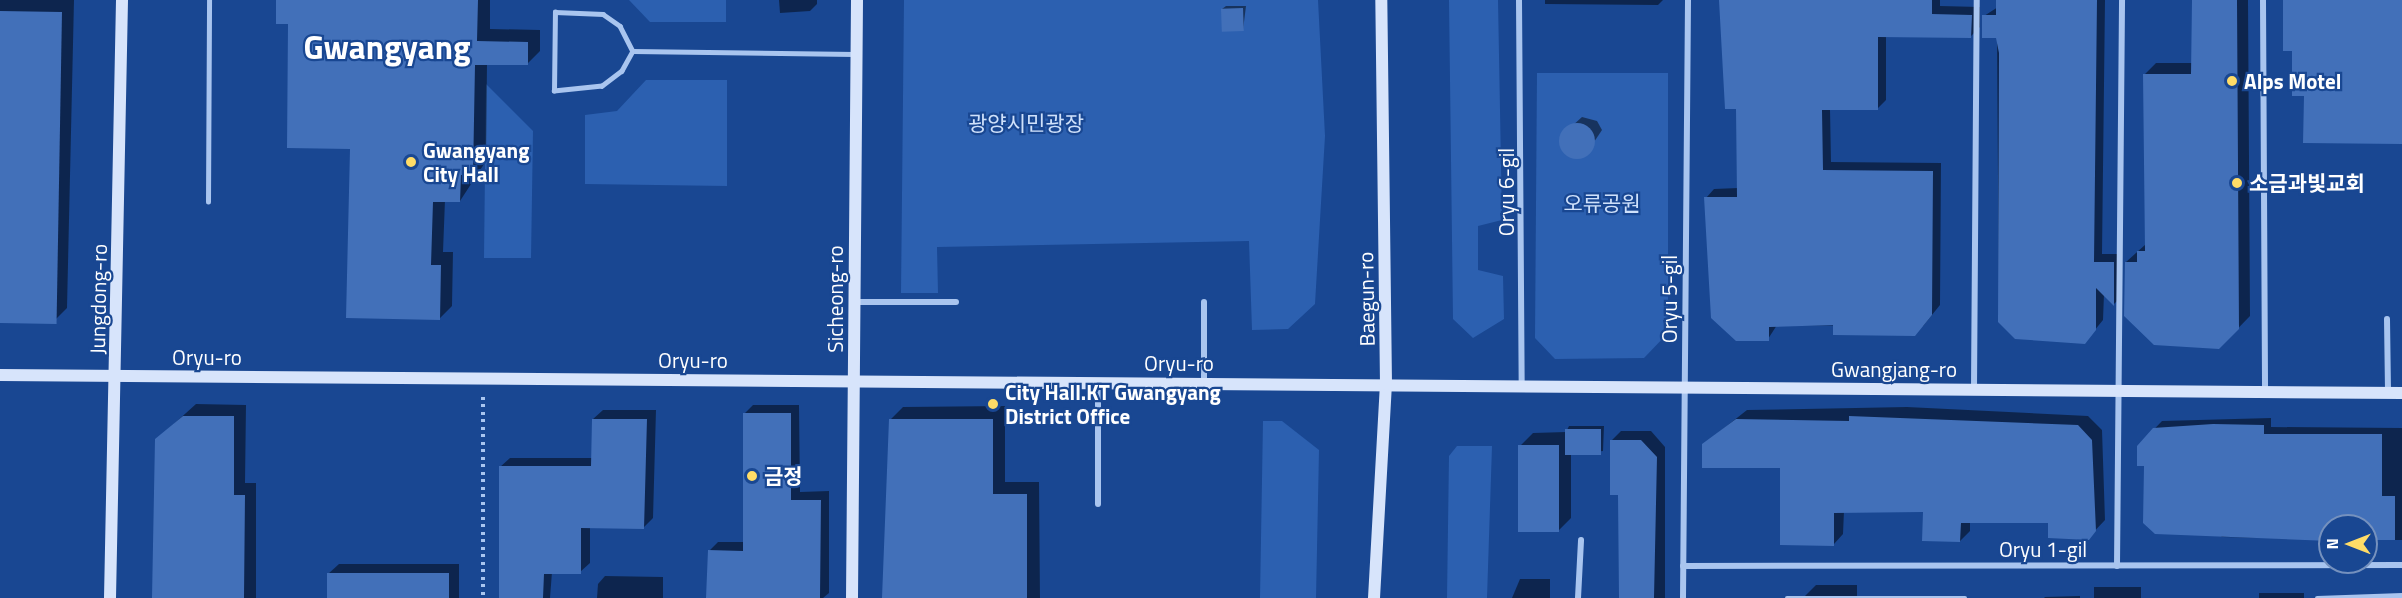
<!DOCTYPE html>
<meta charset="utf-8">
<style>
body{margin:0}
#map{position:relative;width:2402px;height:598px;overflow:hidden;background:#194792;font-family:"Titillium Web","Noto Sans KR",sans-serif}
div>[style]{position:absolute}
.green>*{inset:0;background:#2c60b0}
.shadow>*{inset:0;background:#0007;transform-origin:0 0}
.building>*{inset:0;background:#4270b9;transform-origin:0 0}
.round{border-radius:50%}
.path>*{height:4px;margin-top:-2px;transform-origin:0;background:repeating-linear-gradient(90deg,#a9c5ef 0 3px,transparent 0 7.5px)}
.lane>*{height:4.5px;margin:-2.25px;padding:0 2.25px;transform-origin:2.25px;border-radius:2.25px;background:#a9c5ef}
.street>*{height:6px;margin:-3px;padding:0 3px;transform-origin:3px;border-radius:3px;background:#a9c5ef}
.secondary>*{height:12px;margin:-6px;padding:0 6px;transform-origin:6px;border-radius:6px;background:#d7e4fb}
.dots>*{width:16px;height:16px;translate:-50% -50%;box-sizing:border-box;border:3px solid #194792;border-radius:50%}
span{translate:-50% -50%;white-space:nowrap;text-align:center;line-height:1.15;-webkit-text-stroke:4.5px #194792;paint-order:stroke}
.poi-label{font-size:21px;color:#fff;font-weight:700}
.left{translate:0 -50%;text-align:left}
.park-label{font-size:21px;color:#cfe1fb}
.street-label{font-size:21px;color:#fff}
.town-label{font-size:33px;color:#fff;font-weight:700}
.north{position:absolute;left:2318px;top:514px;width:60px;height:60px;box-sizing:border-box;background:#194792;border:2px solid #7591be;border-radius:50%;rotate:270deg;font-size:16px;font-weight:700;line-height:24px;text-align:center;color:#fff}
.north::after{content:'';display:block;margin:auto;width:21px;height:27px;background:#ffdc67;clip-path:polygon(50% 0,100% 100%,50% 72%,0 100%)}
</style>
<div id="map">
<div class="green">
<div style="clip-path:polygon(629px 0,726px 0,726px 22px,650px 22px)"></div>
<div style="clip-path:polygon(904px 0,1318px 0,1325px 136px,1315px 304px,1288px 329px,1252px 330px,1249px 241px,937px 247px,938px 293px,901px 293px)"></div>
<div style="clip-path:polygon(1449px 0,1498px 0,1502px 220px,1478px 226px,1478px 270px,1503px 276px,1504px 319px,1473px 338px,1453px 319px)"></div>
<div style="clip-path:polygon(1537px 73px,1668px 73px,1668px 333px,1644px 358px,1555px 359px,1535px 338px)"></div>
<div style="clip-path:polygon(646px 80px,727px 80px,727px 186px,585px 184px,585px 115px,617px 111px)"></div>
<div style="clip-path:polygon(486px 84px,533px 131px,531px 258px,484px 258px)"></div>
<div style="clip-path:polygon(1263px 421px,1282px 421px,1319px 450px,1316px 598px,1260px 598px)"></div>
<div style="clip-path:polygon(1457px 446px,1492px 446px,1487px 598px,1447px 598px,1449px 456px)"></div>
</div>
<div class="shadow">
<div style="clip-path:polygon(0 0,74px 0,67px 308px,54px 321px,0 321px)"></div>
<div style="clip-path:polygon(278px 0,490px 0,490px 29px,540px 30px,540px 51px,527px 64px,487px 63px,486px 161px,460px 201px,445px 200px,443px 252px,453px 252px,452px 306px,439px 319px)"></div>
<div style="clip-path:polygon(779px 0,817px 0,817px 4px,810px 11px,780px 13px)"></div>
<div style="clip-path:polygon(1545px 0,1663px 0,1658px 5px,1545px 4px)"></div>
<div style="clip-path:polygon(1722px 0,1940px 0,1940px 6px,1980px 7px,1980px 27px,1971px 36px,1886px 36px,1886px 100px,1877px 109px,1830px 109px,1831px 162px,1941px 163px,1940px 305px,1923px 326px,1777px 325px,1768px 339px,1706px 198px,1714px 189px,1738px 188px,1738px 108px)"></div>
<div style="clip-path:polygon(1998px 0,2105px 0,2102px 254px,2122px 254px,2122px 296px,2114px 304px,2104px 294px,2103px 320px,2085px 342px,1999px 321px,1997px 36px,1984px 16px,1998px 7px)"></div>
<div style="clip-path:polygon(2194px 0,2248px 0,2250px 316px,2219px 348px,2126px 262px,2146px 244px,2144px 75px,2156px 63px,2193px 63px)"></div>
<div style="clip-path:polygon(1226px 6px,1246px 6px,1243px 30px,1222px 9px)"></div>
<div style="clip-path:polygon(1582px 117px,1597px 121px,1602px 130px,1584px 157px,1573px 157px,1561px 146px,1561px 136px)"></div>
<div style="clip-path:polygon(196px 404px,246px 405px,245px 483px,256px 483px,256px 598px,154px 598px,156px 440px)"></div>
<div style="clip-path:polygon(753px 405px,799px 405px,800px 492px,829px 491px,829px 593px,823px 598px,708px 598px,709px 551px,718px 542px,745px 542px,744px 414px)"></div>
<div style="clip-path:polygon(1005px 406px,1005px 482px,1039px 482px,1040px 598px,884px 598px,890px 420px,903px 407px)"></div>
<div style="clip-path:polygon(1907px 407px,2088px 416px,2102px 430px,2105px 520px,2088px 538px,2049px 521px,1970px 521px,1970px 531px,1960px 541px,1924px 510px,1844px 511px,1843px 534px,1834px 544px,1781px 466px,1704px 444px,1747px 410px)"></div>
<div style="clip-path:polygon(603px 410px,656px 410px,653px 518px,644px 527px,590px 526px,590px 563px,580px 572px,552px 572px,550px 598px,500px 598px,500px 467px,510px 458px,593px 458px,593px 419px)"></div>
<div style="clip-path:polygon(2271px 418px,2271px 427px,2402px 428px,2402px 540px,2366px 540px,2366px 526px,2330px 526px,2330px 539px,2222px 537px,2146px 464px,2138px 446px,2162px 421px)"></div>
<div style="clip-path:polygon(1569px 426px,1604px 426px,1603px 451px,1571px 454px,1571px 518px,1558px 531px,1520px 446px,1533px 433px,1566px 432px)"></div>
<div style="clip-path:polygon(1621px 431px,1651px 431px,1665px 447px,1665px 598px,1620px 598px,1619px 494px,1611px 441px)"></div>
<div style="clip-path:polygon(339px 564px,459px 564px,459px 598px,328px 598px,328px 574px)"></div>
<div style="clip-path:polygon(605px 576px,663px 577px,663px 598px,597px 598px,598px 584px)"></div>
<div style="clip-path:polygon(1520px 579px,1550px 579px,1550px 598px,1512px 598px)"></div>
<div style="clip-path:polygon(1816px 585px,1857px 585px,1857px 598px,1803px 598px)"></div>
<div style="left:2094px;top:587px;width:47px;height:12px"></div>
<div style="left:2259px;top:593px;width:45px;height:7px"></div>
<div style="clip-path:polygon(2080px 596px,2080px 598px,2044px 598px,2045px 597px)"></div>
</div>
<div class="building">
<div style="clip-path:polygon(276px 0,478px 0,477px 41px,528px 42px,528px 65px,475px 65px,473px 175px,461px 175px,460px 202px,433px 202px,431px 265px,441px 265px,440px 320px,346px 318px,350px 149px,287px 148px,288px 24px,276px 24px)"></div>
<div style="clip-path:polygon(1719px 0,1932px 0,1932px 14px,1972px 15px,1971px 38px,1878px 37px,1878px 110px,1822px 110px,1823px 170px,1933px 171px,1932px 315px,1915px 336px,1833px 335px,1833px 325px,1769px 327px,1769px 341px,1736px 341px,1711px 318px,1704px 197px,1737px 197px,1736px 109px,1725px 109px)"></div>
<div style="clip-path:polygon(1996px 0,2097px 0,2094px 262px,2114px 262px,2114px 306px,2096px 288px,2096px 330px,2085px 344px,2015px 339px,1998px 322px,1999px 53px,1996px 38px,1982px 38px,1982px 15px,1996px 15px)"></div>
<div style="clip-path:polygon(2192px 0,2237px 0,2239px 329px,2219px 349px,2154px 345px,2124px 316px,2125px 262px,2137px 262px,2137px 251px,2145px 251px,2143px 74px,2191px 74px)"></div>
<div style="clip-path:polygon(2283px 0,2402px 0,2402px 144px,2303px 143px,2304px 96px,2292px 96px,2292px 51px,2283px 51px)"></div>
<div style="left:1243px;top:8px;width:23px;height:22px;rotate:88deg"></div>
<div style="left:0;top:11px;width:62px;height:312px;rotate:1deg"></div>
<div class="round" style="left:1559px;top:123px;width:36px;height:36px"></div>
<div style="clip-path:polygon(743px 413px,791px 413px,791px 500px,821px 500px,820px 598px,706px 598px,708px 550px,743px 551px)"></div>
<div style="clip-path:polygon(183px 416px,234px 416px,234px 495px,245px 495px,244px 598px,152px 598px,155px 439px)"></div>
<div style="clip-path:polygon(1849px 416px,2078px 425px,2092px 440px,2096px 531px,2089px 540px,2048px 538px,2048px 523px,1961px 523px,1960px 542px,1922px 541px,1923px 512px,1834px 513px,1834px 546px,1780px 545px,1780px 468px,1702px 468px,1702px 444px,1736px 419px,1849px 421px)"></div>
<div style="clip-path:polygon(592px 419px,647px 419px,644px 529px,581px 528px,581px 574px,544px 574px,543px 598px,499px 598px,499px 466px,591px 466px)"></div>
<div style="clip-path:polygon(889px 419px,993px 419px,993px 494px,1027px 494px,1027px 598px,882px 598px)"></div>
<div style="clip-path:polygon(2213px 424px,2264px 425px,2264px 434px,2382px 434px,2382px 496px,2395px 496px,2395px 540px,2366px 540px,2366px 526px,2330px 526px,2330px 541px,2155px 534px,2143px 523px,2144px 466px,2137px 466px,2137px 446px,2153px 428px)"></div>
<div style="left:1565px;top:429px;width:36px;height:26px"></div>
<div style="clip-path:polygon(1610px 440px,1641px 440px,1657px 457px,1654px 598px,1619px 598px,1618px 495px,1610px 495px)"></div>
<div style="left:1518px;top:445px;width:41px;height:87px"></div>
<div style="left:327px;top:573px;width:122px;height:25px"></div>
</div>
<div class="path">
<div style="left:483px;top:397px;width:201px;rotate:90deg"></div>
</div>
<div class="lane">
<div style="left:633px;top:51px;width:23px;rotate:119deg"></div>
<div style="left:622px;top:71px;width:25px;rotate:143deg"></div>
<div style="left:602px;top:86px;width:48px;rotate:174.1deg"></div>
<div style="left:554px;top:91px;width:79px;rotate:-89.3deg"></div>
<div style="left:555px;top:12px;width:48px;rotate:2.4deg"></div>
<div style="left:603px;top:14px;width:21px;rotate:35deg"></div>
<div style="left:620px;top:26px;width:28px;rotate:63deg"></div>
<div style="left:633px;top:51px;width:221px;rotate:0.8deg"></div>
<div style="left:208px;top:202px;width:202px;rotate:-89.7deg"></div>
<div style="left:1787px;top:598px;width:178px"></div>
<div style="left:2317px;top:598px;width:85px;rotate:-2deg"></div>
</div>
<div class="street">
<div style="left:1519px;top:0;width:385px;rotate:89.6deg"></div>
<div style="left:2263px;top:0;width:392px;rotate:89.7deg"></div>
<div style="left:855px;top:302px;width:101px"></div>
<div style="left:1204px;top:302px;width:81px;rotate:90deg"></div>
<div style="left:2387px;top:319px;width:74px;rotate:89.2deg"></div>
<div style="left:1098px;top:383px;width:121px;rotate:90deg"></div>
<div style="left:1974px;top:389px;width:389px;rotate:-89.6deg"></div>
<div style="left:1683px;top:566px;width:719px;rotate:-0.08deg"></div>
<div style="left:2117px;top:566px;width:566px;rotate:-89.49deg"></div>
<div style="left:1578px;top:598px;width:58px;rotate:-87deg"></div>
<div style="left:1683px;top:598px;width:598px;rotate:-89.52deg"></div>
</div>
<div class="secondary">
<div style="left:0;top:375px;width:2402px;rotate:0.43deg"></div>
<div style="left:110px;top:598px;width:598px;rotate:-88.85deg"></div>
<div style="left:852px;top:598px;width:598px;rotate:-89.52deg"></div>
<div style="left:1374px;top:598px;width:214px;rotate:-86.8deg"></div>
<div style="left:1386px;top:384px;width:384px;rotate:-90.7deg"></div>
</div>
<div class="dots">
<div style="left:2232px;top:81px;background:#ffdc67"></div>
<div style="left:411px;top:162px;background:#ffdc67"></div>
<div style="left:2237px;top:183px;background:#ffdc67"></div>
<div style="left:993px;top:404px;background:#ffdc67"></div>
<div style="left:752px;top:476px;background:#ffdc67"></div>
</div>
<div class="poi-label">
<span class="left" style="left:2244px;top:81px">Alps Motel</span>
<span class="left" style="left:423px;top:162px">Gwangyang<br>City Hall</span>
<span class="left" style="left:2249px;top:183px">소금과빛교회</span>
<span class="left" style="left:1005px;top:404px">City Hall.KT Gwangyang<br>District Office</span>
<span class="left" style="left:764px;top:476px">금정</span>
</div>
<div class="park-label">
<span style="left:1026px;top:123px">광양시민광장</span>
<span style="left:1602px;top:203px">오류공원</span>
</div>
<div class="street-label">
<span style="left:1506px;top:192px;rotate:-90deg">Oryu 6-gil</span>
<span style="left:98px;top:299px;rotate:-89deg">Jungdong-ro</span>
<span style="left:835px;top:299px;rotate:-90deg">Sicheong-ro</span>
<span style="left:1366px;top:299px;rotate:-91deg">Baegun-ro</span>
<span style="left:1669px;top:299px;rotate:-90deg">Oryu 5-gil</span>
<span style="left:207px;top:357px">Oryu-ro</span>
<span style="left:693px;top:360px">Oryu-ro</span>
<span style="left:1179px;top:363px">Oryu-ro</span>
<span style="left:1894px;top:369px">Gwangjang-ro</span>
<span style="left:2043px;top:549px">Oryu 1-gil</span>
</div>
<div class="town-label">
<span style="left:387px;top:48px">Gwangyang</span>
</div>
<div class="north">N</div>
</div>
